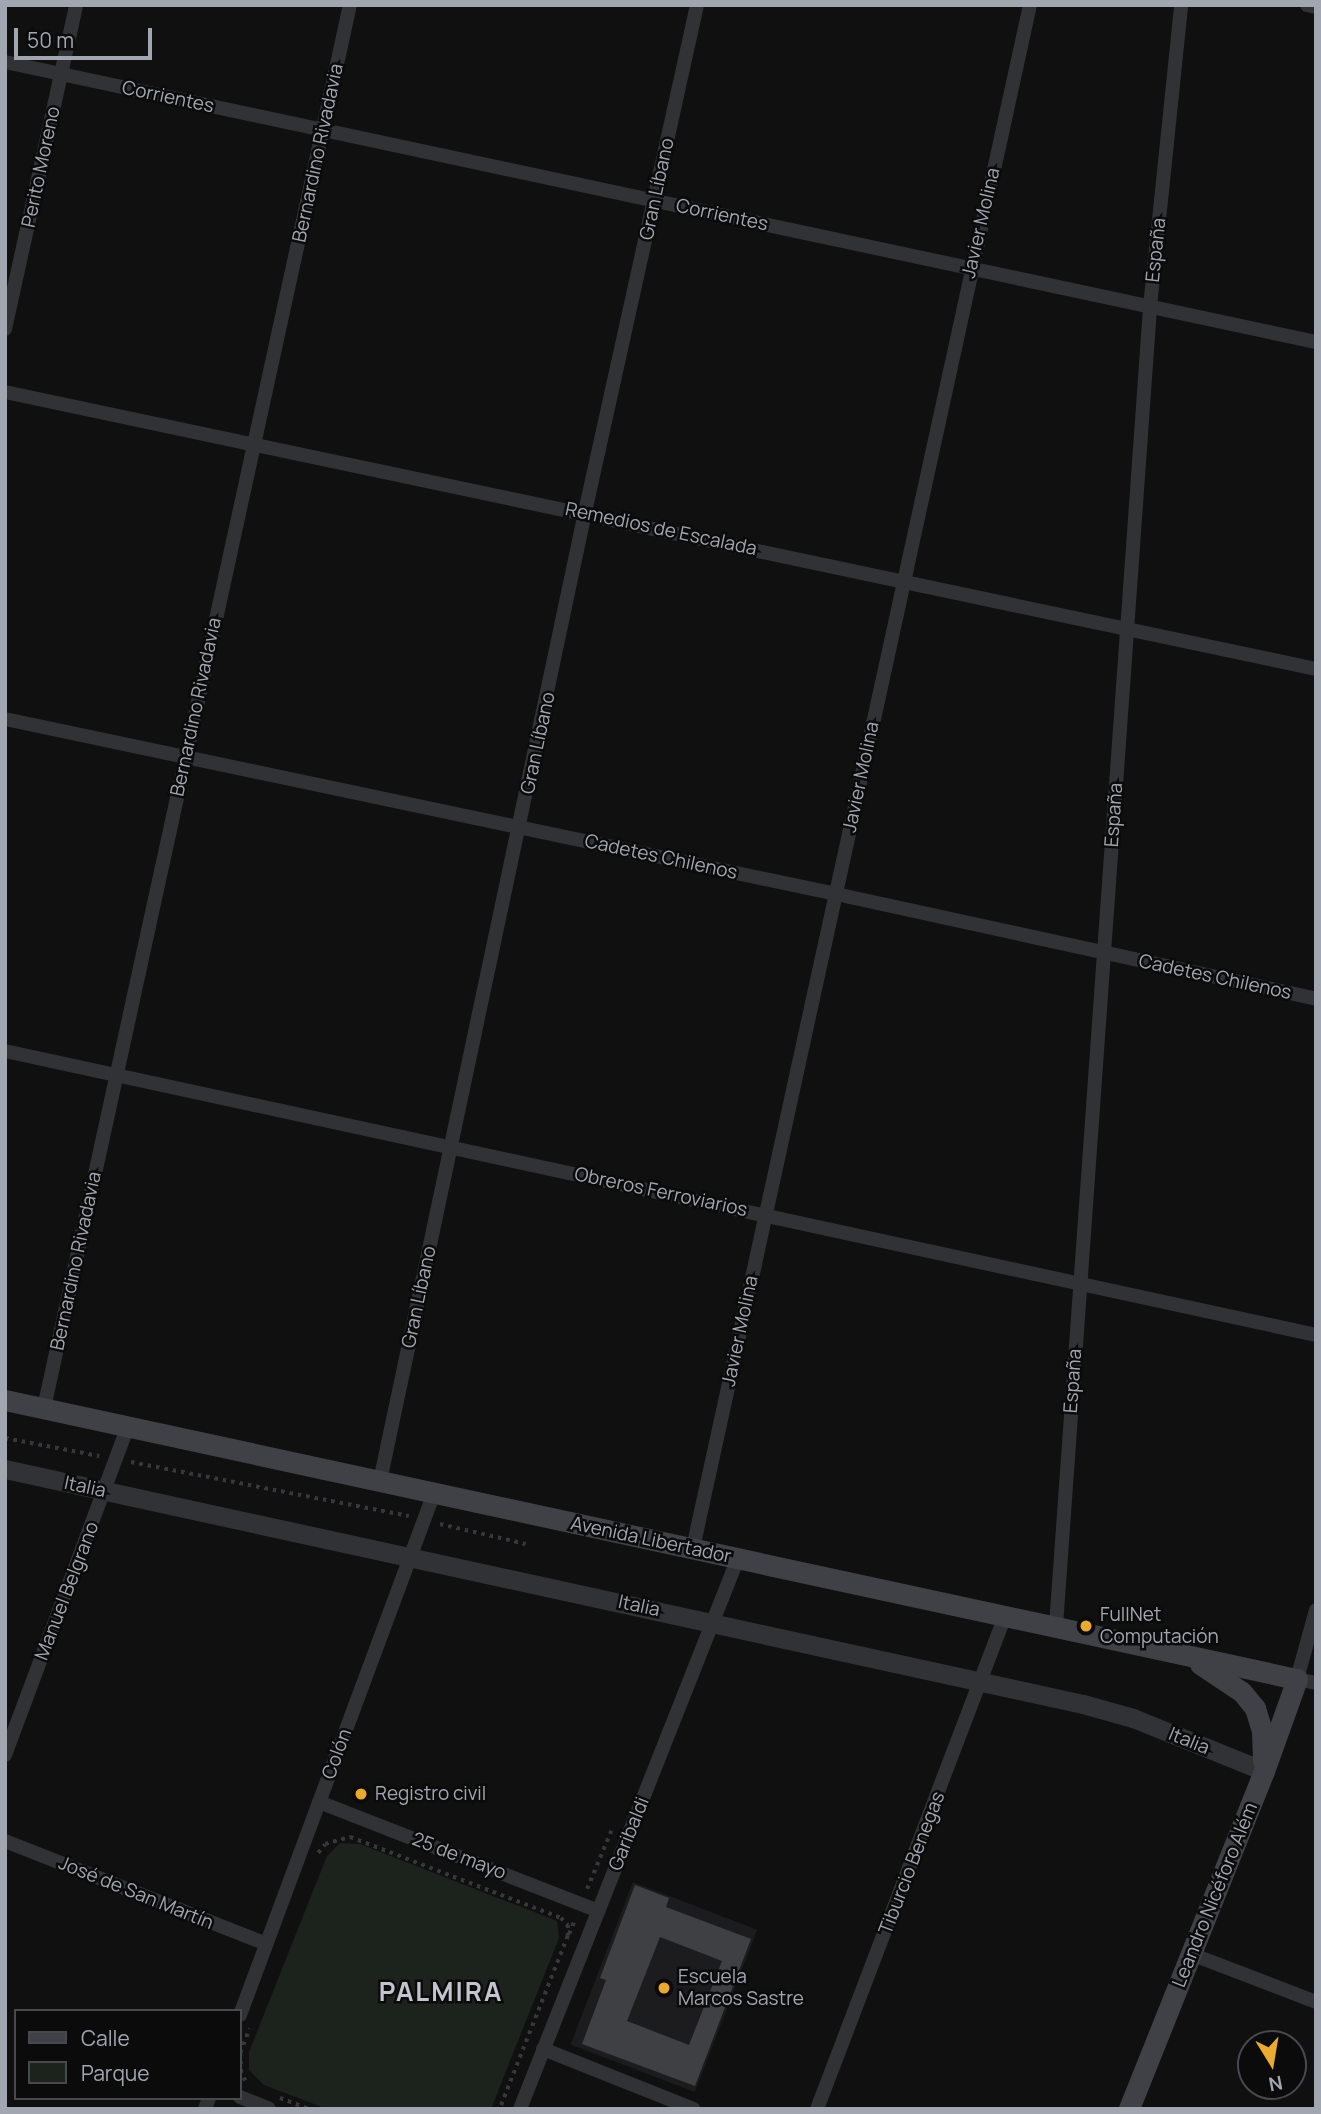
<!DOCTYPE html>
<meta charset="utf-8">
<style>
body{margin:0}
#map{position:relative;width:1321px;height:2114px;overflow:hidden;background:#101011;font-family:Manrope,sans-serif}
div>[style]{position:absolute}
.built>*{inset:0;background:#1c1c1e;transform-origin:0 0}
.green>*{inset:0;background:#1c231d}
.building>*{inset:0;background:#3f4044}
.path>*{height:3.5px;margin-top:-1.75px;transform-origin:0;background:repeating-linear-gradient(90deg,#37383d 0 3.5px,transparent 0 8.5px)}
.minor>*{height:14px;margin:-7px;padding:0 7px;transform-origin:7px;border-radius:7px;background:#313236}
.tertiary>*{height:19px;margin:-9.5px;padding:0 9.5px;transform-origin:9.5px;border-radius:9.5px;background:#313236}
.secondary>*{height:21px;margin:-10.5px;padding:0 10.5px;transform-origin:10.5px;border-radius:10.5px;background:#3f4146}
.dots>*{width:19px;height:19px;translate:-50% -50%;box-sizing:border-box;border:4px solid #0b0b0c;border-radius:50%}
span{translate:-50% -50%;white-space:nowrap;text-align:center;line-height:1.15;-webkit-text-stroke:5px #0b0b0c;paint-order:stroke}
.street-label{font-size:19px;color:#a1a6b1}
.poi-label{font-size:19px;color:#a1a6b1}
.left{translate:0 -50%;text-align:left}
.district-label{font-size:26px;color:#c2c5ce;font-weight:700;letter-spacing:2px}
.frame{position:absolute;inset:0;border:7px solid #a1a6b1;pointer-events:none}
.legend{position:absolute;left:14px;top:2009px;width:228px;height:91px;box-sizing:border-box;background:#0b0b0c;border:2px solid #47494e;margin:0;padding:9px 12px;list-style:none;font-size:21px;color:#a1a6b1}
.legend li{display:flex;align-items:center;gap:14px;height:35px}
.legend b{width:35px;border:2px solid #47494e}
.north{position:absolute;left:1237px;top:2030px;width:70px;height:70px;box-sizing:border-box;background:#0b0b0c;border:2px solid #47494e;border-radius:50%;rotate:169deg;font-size:19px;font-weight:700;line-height:28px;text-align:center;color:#a1a6b1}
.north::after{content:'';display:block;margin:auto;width:24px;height:32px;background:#eaa92f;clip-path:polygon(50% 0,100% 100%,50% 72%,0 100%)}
.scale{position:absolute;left:14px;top:28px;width:138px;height:32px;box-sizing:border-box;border:4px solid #a1a6b1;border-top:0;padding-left:9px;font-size:21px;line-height:24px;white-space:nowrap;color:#a1a6b1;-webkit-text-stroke:5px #0b0b0c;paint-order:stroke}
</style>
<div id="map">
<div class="built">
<div style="left:633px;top:1882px;width:133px;height:174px;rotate:21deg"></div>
</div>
<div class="green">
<div style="clip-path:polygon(340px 1843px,360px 1844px,557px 1921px,559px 1938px,491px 2109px,327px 2109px,264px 2085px,249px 2070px,249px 2052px,327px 1856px)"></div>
</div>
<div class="building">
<div style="clip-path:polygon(evenodd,635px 1885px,669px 1898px,666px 1907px,751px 1939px,695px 2086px,582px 2044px,606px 1980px,600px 1978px,635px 1885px,660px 1937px,722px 1961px,689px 2045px,627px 2021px,660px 1937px)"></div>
</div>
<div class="path">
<div style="left:5px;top:1438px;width:96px;rotate:10.8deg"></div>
<div style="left:131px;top:1462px;width:283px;rotate:11deg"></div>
<div style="left:440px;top:1524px;width:88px;rotate:13.1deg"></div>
<div style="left:318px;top:1853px;width:11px;rotate:-52deg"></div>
<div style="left:325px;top:1844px;width:26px;rotate:-16deg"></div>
<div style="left:350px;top:1837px;width:226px;rotate:21deg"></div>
<div style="left:561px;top:1918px;width:10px;rotate:45deg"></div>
<div style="left:568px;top:1925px;width:11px;rotate:90deg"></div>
<div style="left:568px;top:1936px;width:186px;rotate:111.5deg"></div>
<div style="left:587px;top:1889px;width:63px;rotate:-67.5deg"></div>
<div style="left:569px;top:1934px;width:16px;rotate:-68deg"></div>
<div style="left:245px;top:2081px;width:9px;rotate:-117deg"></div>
<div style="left:241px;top:2073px;width:20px;rotate:-93deg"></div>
<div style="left:240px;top:2053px;width:26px;rotate:-69deg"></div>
<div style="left:280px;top:2098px;width:30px;rotate:21deg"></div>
</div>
<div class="minor">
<div style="left:1307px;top:5px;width:9px;rotate:13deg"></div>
<div style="left:5px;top:62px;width:1341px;rotate:12.06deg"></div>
<div style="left:5px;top:329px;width:332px;rotate:-77.6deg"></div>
<div style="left:5px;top:392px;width:1340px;rotate:11.93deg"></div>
<div style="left:5px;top:719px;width:849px;rotate:11.89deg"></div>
<div style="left:836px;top:894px;width:491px;rotate:12.3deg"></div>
<div style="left:5px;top:1051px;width:1341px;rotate:12.22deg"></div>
<div style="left:44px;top:1408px;width:1436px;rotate:-77.7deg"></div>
<div style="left:380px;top:1481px;width:990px;rotate:-78.05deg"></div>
<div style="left:585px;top:512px;width:519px;rotate:-77.54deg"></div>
<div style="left:693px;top:1548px;width:1579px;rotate:-77.68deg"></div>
<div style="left:1316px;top:1610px;width:72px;rotate:105.4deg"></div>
<div style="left:1297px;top:1679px;width:19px;rotate:12deg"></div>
<div style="left:1056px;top:1626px;width:1322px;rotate:-85.92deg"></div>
<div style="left:1150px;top:307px;width:304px;rotate:-84.1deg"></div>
<div style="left:5px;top:1755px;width:351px;rotate:-69.5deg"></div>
<div style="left:319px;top:1802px;width:300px;rotate:21.3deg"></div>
<div style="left:5px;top:1841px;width:281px;rotate:21.5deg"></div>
<div style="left:1191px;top:1954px;width:134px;rotate:21deg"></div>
<div style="left:240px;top:2015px;width:557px;rotate:-69.61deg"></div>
<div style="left:543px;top:2049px;width:162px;rotate:21.7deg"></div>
<div style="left:240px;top:2097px;width:31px;rotate:22deg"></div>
<div style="left:205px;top:2109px;width:12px;rotate:-70deg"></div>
<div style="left:520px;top:2109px;width:593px;rotate:-68.41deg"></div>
<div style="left:817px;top:2109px;width:528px;rotate:-69.13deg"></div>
</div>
<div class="tertiary">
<div style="left:5px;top:1469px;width:1103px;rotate:12.3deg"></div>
<div style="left:1083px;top:1704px;width:52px;rotate:15.6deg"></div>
<div style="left:1133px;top:1718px;width:141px;rotate:22deg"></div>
</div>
<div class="secondary">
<div style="left:5px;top:1400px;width:1322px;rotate:12.19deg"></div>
<div style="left:1297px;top:1679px;width:98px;rotate:109.7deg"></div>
<div style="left:1264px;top:1771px;width:364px;rotate:111.8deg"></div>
<div style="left:1200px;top:1664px;width:50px;rotate:33.7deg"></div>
<div style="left:1242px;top:1692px;width:21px;rotate:51deg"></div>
<div style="left:1255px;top:1708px;width:24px;rotate:73deg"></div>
<div style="left:1262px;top:1731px;width:30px;rotate:88deg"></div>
</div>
<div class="dots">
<div style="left:1086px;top:1626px;background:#eaa92f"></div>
<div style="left:361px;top:1794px;background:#eaa92f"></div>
<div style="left:664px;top:1988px;background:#eaa92f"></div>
</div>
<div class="street-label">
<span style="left:168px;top:97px;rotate:12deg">Corrientes</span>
<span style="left:318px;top:153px;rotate:-78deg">Bernardino Rivadavia</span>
<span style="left:41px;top:167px;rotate:-78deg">Perito Moreno</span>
<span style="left:657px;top:189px;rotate:-78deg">Gran Líbano</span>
<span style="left:722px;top:215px;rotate:12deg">Corrientes</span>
<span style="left:981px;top:223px;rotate:-77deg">Javier Molina</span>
<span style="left:1156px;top:250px;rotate:-84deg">España</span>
<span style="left:661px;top:529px;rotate:12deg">Remedios de Escalada</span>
<span style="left:196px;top:707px;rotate:-78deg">Bernardino Rivadavia</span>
<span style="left:538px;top:743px;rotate:-78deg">Gran Líbano</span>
<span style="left:861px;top:777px;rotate:-78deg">Javier Molina</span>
<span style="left:1114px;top:815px;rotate:-86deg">España</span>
<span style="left:661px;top:857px;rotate:12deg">Cadetes Chilenos</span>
<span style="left:1215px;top:977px;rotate:12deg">Cadetes Chilenos</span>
<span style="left:661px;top:1192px;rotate:12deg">Obreros Ferroviarios</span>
<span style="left:76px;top:1261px;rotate:-78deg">Bernardino Rivadavia</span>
<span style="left:419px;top:1297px;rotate:-78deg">Gran Líbano</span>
<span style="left:740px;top:1331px;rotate:-78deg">Javier Molina</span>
<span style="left:1073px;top:1381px;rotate:-86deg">España</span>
<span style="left:85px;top:1487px;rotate:12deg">Italia</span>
<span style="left:651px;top:1540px;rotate:12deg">Avenida Libertador</span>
<span style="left:67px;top:1591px;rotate:-69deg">Manuel Belgrano</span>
<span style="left:639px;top:1606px;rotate:12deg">Italia</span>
<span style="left:1189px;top:1741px;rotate:22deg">Italia</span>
<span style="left:337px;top:1754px;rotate:-70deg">Colón</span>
<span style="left:629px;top:1834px;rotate:-68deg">Garibaldi</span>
<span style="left:459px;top:1856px;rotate:21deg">25 de mayo</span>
<span style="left:912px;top:1863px;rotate:-69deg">Tiburcio Benegas</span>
<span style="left:136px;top:1893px;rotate:22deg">José de San Martín</span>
<span style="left:1215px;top:1895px;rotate:-68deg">Leandro Nicéforo Além</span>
</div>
<div class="poi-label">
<span class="left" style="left:1100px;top:1626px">FullNet<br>Computación</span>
<span class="left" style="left:375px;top:1794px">Registro civil</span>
<span class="left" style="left:678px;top:1988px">Escuela<br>Marcos Sastre</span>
</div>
<div class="district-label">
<span style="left:441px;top:1992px">PALMIRA</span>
</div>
<div class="frame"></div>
<ul class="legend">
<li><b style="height:9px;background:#3f4146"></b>Calle</li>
<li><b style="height:19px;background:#1c231d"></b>Parque</li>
</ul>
<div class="north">N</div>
<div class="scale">50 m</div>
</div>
